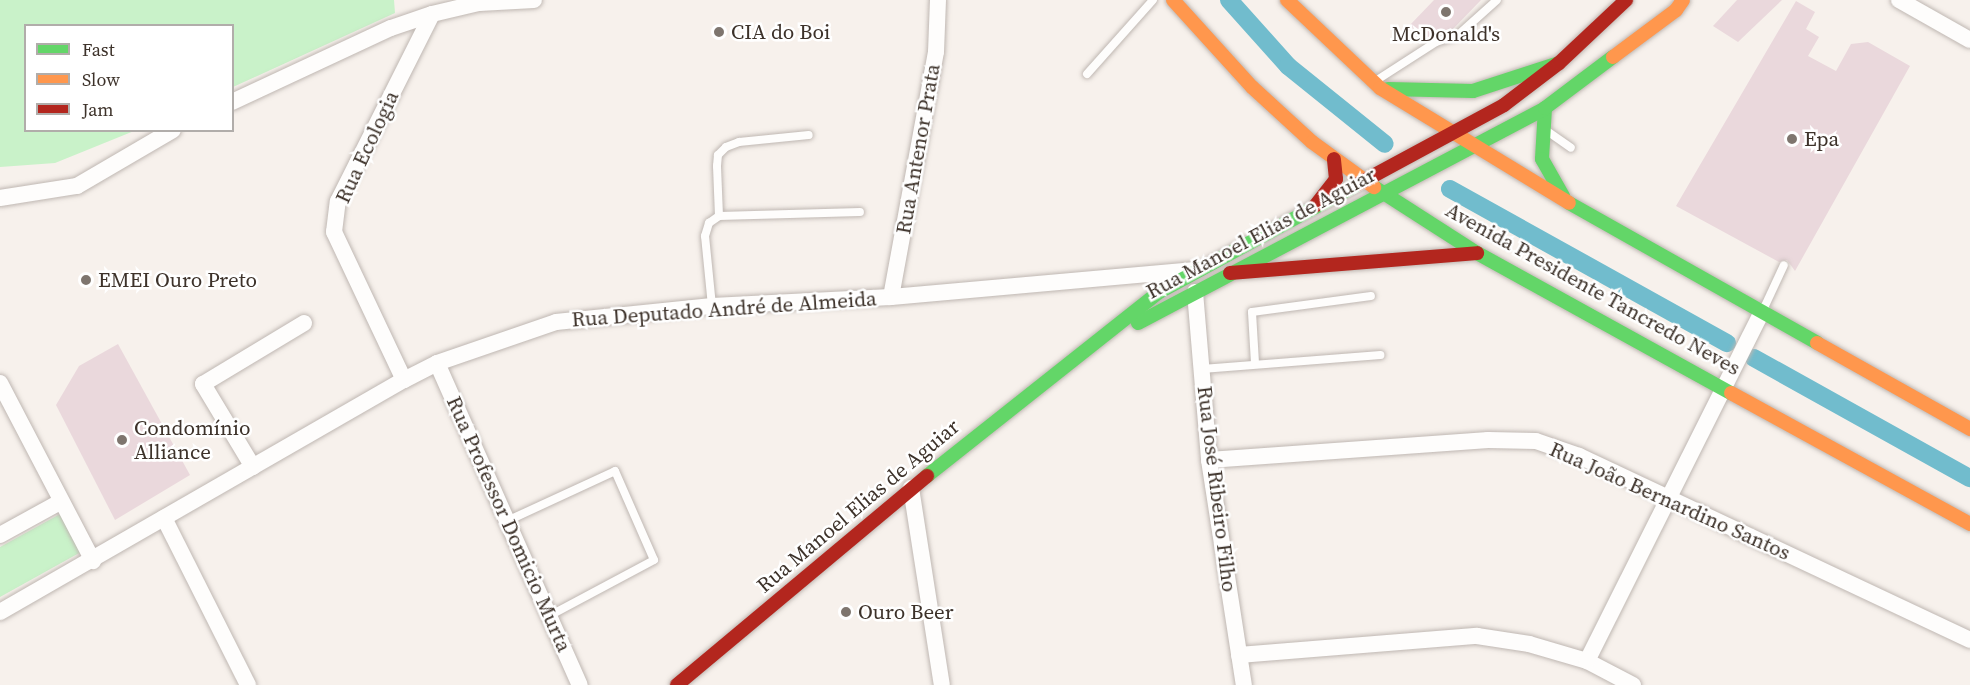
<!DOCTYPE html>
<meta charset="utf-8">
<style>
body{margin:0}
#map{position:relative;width:1970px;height:685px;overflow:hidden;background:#f7f1ec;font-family:"Source Serif 4",serif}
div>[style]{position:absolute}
.green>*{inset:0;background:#c9f2c9}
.canal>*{height:18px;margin:-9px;padding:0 9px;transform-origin:9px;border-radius:9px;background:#71bccd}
.building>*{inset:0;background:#ead8dc}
.roads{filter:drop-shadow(0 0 2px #bfb7b2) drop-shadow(0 0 2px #bfb7b2)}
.lane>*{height:8px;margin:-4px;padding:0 4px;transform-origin:4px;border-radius:4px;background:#fefdfc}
.street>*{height:16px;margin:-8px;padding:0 8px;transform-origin:8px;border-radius:8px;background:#fefdfc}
.fast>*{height:14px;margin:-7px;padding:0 7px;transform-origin:7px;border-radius:7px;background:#63d668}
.slow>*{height:14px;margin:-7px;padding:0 7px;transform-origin:7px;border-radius:7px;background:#ff974d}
.jam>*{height:14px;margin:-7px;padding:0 7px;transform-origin:7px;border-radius:7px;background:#b3261e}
.dots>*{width:16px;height:16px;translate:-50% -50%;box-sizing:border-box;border:3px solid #fff;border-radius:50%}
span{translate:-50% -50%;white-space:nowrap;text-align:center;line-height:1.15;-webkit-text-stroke:5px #fff;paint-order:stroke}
.poi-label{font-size:21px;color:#3d322a}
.left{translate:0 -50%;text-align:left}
.street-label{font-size:21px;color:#3d322a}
.legend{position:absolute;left:24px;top:24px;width:210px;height:108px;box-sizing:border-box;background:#fff;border:2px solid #b1adaa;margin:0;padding:8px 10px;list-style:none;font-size:18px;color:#3d322a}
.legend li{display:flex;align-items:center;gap:12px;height:30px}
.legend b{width:30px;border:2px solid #b1adaa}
</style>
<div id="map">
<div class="green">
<div style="clip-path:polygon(0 0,394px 0,395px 13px,233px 87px,232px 26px,26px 26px,26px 130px,134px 131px,55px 163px,0 167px)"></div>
<div style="clip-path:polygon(60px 514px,81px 552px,0 597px,0 547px)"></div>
</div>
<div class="canal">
<div style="left:1229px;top:0;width:89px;rotate:48.2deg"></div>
<div style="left:1288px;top:66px;width:124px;rotate:38.8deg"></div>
<div style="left:1450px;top:189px;width:317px;rotate:29.1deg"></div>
<div style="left:1754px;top:358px;width:247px;rotate:29.1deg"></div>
</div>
<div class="building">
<div style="clip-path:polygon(1434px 0,1481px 0,1452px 30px,1436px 34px,1423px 43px,1410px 25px)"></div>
<div style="clip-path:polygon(1737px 0,1782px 0,1738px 42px,1713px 26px)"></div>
<div style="clip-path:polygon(1796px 1px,1815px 12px,1806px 29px,1819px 37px,1808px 56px,1836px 71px,1851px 44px,1868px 42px,1910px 66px,1795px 271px,1787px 260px,1779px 262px,1676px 206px)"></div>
<div style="clip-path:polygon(118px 344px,190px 475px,115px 520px,56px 405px,79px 366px)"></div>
</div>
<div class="roads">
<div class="lane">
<div style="left:1087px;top:74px;width:99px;rotate:-48.3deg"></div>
<div style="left:1377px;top:80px;width:70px;rotate:-32.8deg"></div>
<div style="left:1436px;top:42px;width:23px;rotate:-18deg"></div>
<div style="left:1458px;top:35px;width:52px;rotate:-41.9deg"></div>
<div style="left:1547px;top:131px;width:29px;rotate:35deg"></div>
<div style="left:719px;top:216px;width:50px;rotate:-92.3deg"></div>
<div style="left:717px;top:166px;width:11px;rotate:-85deg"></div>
<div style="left:718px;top:155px;width:11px;rotate:-45deg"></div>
<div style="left:726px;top:147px;width:14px;rotate:-21deg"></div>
<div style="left:739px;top:142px;width:70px;rotate:-5.7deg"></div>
<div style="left:712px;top:306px;width:70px;rotate:-95.7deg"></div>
<div style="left:705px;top:236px;width:14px;rotate:-73deg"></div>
<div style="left:709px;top:223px;width:12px;rotate:-35deg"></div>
<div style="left:719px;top:216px;width:141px;rotate:-1.6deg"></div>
<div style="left:1764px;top:308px;width:47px;rotate:-65.1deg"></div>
<div style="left:1255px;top:363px;width:51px;rotate:-93.4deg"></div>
<div style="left:1252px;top:312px;width:120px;rotate:-7.7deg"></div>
<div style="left:1202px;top:369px;width:179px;rotate:-4.5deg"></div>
<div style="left:507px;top:521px;width:119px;rotate:-24.8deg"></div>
<div style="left:615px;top:471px;width:97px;rotate:66.3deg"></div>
<div style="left:654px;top:560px;width:119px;rotate:151.9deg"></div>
</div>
<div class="street">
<div style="left:1899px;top:0;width:81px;rotate:29.4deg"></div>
<div style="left:232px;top:102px;width:175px;rotate:-25deg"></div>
<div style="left:391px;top:28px;width:43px;rotate:-18.9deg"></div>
<div style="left:432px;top:14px;width:48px;rotate:-13.2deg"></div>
<div style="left:479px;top:3px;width:55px;rotate:-3.1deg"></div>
<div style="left:0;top:198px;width:78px;rotate:-8.9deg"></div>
<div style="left:77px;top:186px;width:111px;rotate:-30.3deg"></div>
<div style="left:1195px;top:292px;width:169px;rotate:85.2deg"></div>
<div style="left:1209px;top:460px;width:228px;rotate:81.2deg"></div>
<div style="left:891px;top:297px;width:249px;rotate:-79.6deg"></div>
<div style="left:936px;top:52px;width:52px;rotate:-87.8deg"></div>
<div style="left:437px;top:363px;width:352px;rotate:66.1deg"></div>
<div style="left:404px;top:380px;width:164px;rotate:-115.3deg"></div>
<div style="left:334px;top:232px;width:31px;rotate:-83deg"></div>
<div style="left:338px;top:201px;width:209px;rotate:-63.3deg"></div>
<div style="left:0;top:383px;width:201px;rotate:62.4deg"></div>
<div style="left:1209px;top:460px;width:280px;rotate:-4.1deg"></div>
<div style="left:1488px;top:440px;width:48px;rotate:1.2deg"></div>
<div style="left:1536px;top:441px;width:46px;rotate:19.2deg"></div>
<div style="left:1579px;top:456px;width:432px;rotate:25.2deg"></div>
<div style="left:253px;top:467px;width:97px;rotate:-121.1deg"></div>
<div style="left:203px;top:384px;width:118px;rotate:-31.1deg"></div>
<div style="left:911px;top:488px;width:199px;rotate:81.1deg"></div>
<div style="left:164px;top:518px;width:187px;rotate:63.3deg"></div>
<div style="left:0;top:535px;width:68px;rotate:-28.8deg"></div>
<div style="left:0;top:612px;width:466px;rotate:-29.9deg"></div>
<div style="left:404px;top:380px;width:37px;rotate:-27deg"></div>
<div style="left:437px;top:363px;width:126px;rotate:-19deg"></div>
<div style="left:556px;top:322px;width:157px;rotate:-5.9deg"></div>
<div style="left:712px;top:306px;width:179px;rotate:-2.9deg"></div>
<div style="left:891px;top:297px;width:303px;rotate:-5.1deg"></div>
<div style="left:1239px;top:655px;width:239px;rotate:-4.6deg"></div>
<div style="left:1477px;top:636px;width:53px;rotate:8.7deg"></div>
<div style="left:1529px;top:644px;width:60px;rotate:16.3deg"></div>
<div style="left:1587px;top:661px;width:52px;rotate:27.6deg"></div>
<div style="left:1587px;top:661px;width:391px;rotate:-63.4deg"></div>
</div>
<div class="fast">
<div style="left:1388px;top:89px;width:85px;rotate:1.3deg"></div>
<div style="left:1473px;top:91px;width:90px;rotate:-18deg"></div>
<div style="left:1545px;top:108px;width:51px;rotate:93.4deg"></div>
<div style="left:1542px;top:159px;width:43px;rotate:60.4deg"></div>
<div style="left:1374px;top:187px;width:122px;rotate:32.7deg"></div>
<div style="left:1477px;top:253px;width:290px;rotate:28.9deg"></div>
<div style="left:1569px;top:203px;width:285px;rotate:29.4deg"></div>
<div style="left:1138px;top:323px;width:460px;rotate:-27.8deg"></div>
<div style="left:1545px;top:108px;width:85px;rotate:-36.9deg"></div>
<div style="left:927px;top:476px;width:296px;rotate:-38.4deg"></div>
<div style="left:1159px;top:292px;width:226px;rotate:-28.5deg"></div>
</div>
<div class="slow">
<div style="left:1173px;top:0;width:118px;rotate:47.8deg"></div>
<div style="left:1252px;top:87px;width:81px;rotate:42.5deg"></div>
<div style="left:1312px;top:142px;width:77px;rotate:36deg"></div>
<div style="left:1287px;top:0;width:128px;rotate:43.4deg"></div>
<div style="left:1380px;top:88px;width:221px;rotate:31.3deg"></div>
<div style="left:1613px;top:57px;width:79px;rotate:-36.7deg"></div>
<div style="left:1676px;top:10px;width:12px;rotate:-55deg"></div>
<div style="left:1817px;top:343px;width:176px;rotate:29.3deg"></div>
<div style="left:1731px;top:393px;width:273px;rotate:28.7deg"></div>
</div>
<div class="jam">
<div style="left:1358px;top:184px;width:166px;rotate:-28.4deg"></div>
<div style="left:1504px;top:105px;width:69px;rotate:-37.4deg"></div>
<div style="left:1559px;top:63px;width:92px;rotate:-43.2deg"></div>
<div style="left:1315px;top:206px;width:34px;rotate:-52deg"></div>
<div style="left:1336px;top:179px;width:20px;rotate:-96deg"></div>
<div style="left:1230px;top:273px;width:248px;rotate:-4.6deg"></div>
<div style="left:677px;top:685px;width:326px;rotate:-39.9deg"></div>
</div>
</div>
<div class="dots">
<div style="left:1446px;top:12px;background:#7e756e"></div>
<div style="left:719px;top:32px;background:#7e756e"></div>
<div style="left:1792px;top:139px;background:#7e756e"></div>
<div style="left:86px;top:280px;background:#7e756e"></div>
<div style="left:122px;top:440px;background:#7e756e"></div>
<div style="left:846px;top:612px;background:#7e756e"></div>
</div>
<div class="poi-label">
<span class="left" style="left:731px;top:32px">CIA do Boi</span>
<span style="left:1446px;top:34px">McDonald's</span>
<span class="left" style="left:1804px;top:139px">Epa</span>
<span class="left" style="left:98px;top:280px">EMEI Ouro Preto</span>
<span class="left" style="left:134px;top:440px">Condomínio<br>Alliance</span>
<span class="left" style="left:858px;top:612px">Ouro Beer</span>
</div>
<div class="street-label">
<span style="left:367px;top:147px;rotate:-65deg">Rua Ecologia</span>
<span style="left:918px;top:149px;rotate:-80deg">Rua Antenor Prata</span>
<span style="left:1261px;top:233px;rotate:-28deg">Rua Manoel Elias de Aguiar</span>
<span style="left:1593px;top:289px;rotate:29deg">Avenida Presidente Tancredo Neves</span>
<span style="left:724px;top:309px;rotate:-4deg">Rua Deputado André de Almeida</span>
<span style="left:1217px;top:489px;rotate:83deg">Rua José Ribeiro Filho</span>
<span style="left:1670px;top:501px;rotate:24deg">Rua João Bernardino Santos</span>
<span style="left:858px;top:506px;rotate:-40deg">Rua Manoel Elias de Aguiar</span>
<span style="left:509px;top:524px;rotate:66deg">Rua Professor Domicio Murta</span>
</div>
<ul class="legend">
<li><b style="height:8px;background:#63d668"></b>Fast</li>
<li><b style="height:8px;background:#ff974d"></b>Slow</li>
<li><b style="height:8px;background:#b3261e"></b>Jam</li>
</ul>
</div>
